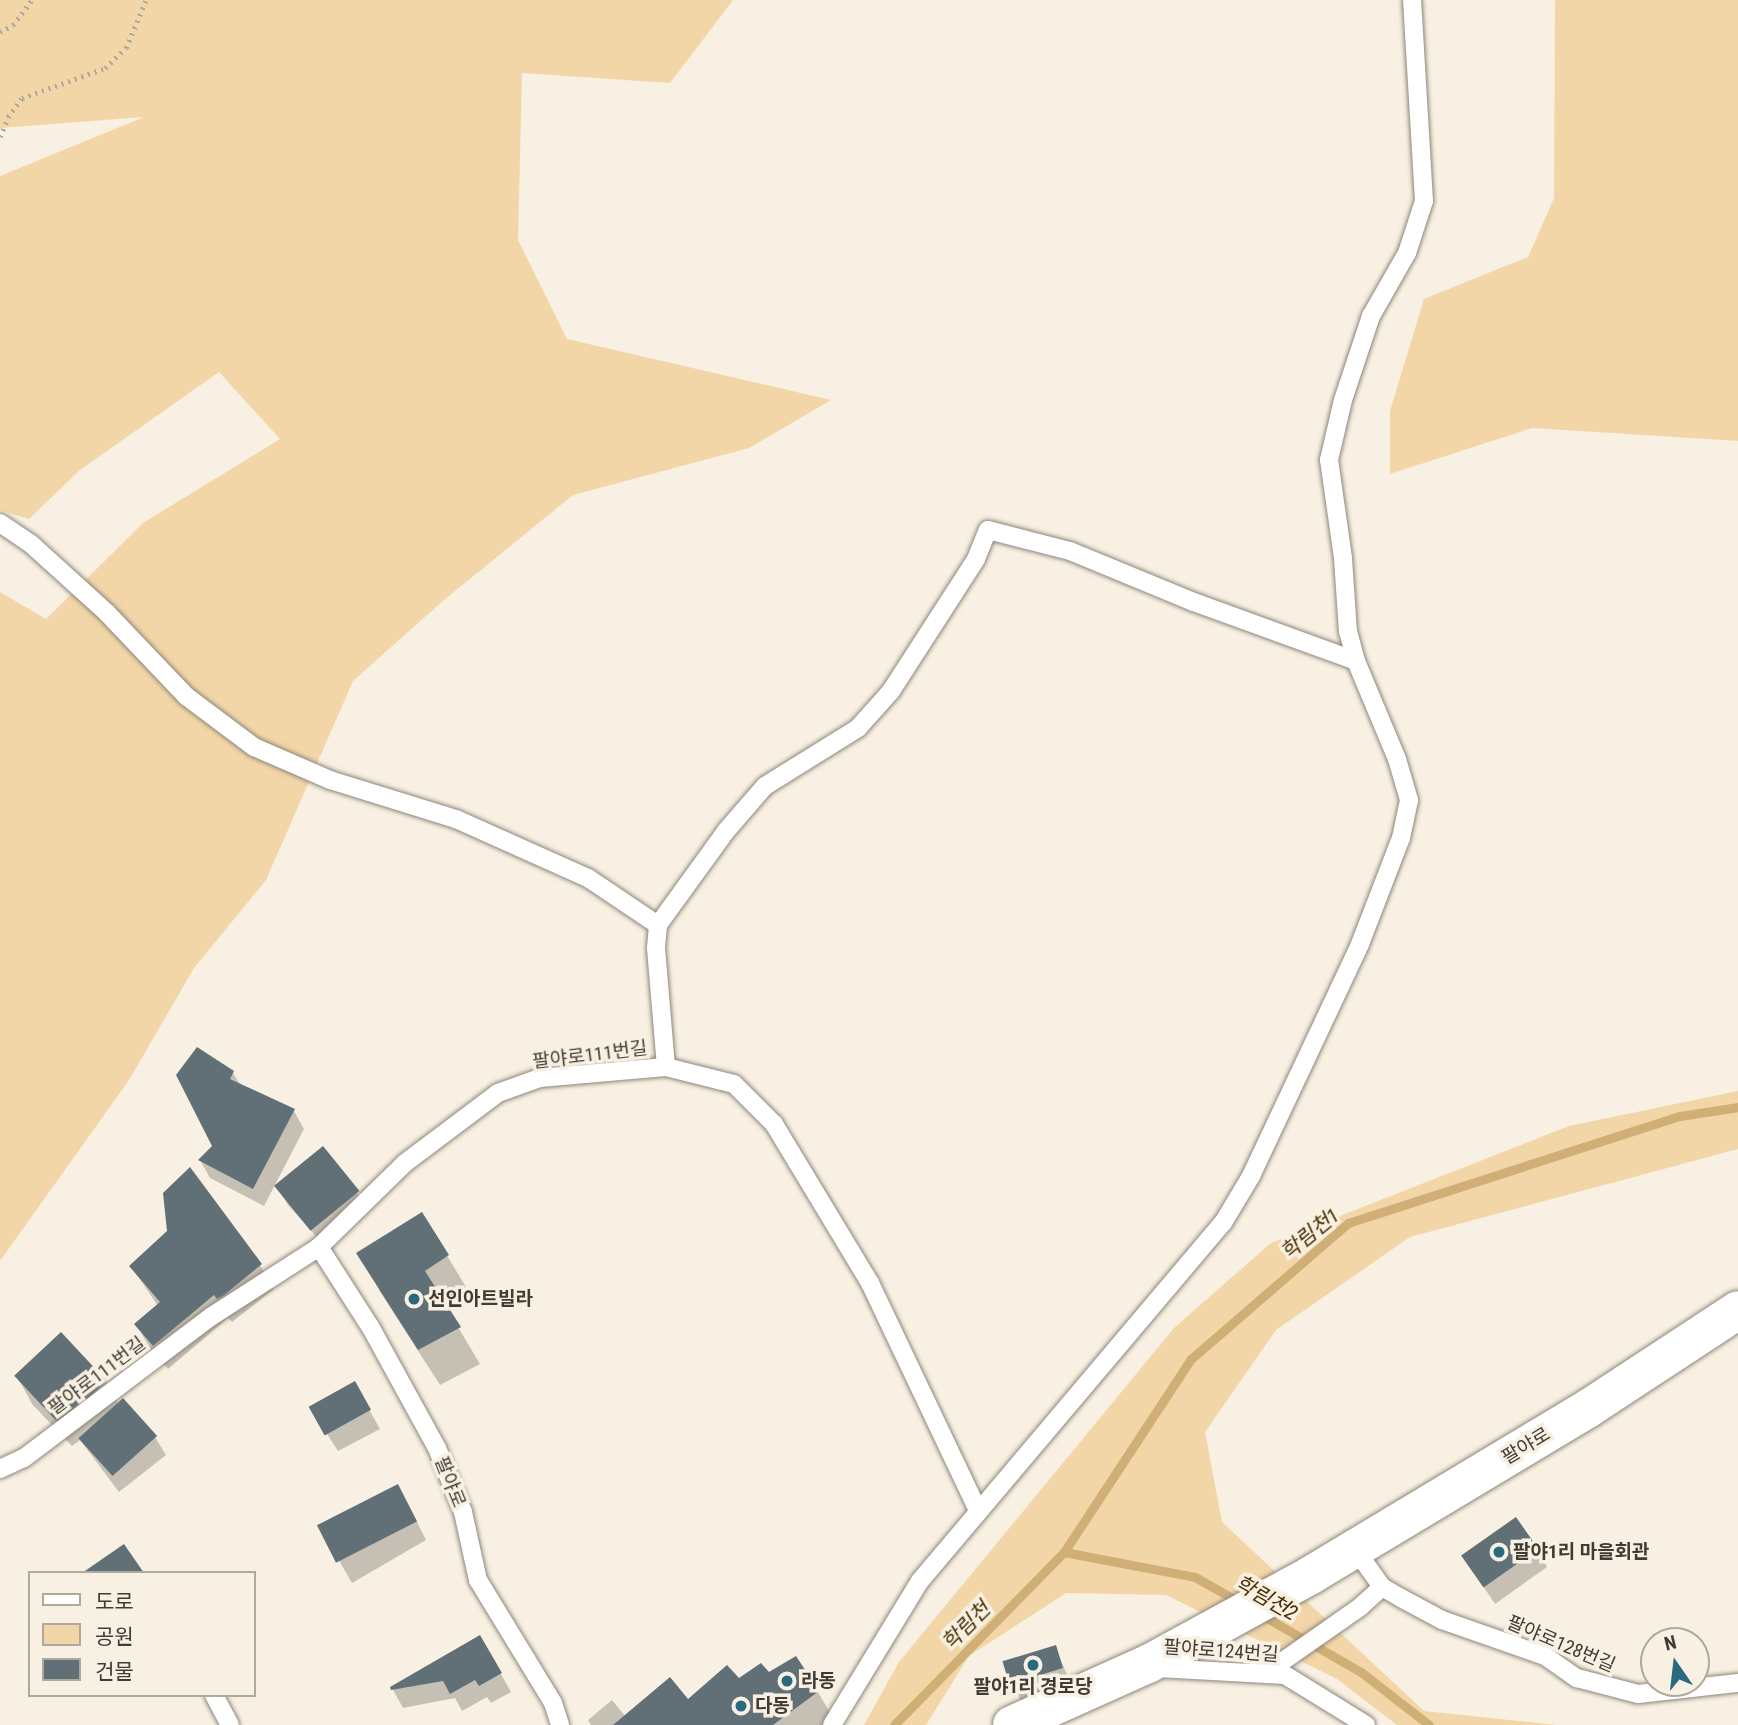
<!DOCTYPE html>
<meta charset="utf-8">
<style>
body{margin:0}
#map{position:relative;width:1738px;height:1725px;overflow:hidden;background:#f8f0e2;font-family:"Roboto Condensed","Noto Sans KR",sans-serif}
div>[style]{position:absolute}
.green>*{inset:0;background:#f2d6a8}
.shadow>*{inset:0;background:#0003}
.stream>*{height:9px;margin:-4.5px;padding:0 4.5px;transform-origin:4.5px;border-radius:4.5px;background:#d0af77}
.building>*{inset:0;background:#617076;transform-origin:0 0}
.path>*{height:4.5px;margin-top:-2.25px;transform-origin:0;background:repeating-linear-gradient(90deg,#aea89d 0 2px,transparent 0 7px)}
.roads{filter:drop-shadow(0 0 2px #8e867a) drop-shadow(0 0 2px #8e867a)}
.service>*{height:18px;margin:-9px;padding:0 9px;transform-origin:9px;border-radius:9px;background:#fff}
.tertiary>*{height:38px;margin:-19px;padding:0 19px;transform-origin:19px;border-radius:19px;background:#fff}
.dots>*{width:19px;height:19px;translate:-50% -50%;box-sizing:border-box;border:4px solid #f8f0e2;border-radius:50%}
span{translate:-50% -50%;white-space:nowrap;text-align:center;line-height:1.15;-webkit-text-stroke:7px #f8f0e2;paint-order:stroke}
.street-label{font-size:19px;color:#3f3c36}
.poi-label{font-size:19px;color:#3f3c36;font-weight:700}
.left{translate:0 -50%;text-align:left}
.water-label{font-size:21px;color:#473000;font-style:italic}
.legend{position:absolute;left:28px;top:1571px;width:228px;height:126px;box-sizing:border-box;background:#f8f0e2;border:2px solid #aea89d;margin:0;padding:9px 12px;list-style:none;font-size:21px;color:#3f3c36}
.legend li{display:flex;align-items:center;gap:14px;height:35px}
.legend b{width:35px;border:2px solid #aea89d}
.north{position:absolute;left:1640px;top:1627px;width:70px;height:70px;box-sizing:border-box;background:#f8f0e2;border:2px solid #aea89d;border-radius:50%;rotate:346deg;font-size:19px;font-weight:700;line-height:28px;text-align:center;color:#3f3c36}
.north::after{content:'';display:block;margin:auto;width:24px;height:32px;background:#2a6a7f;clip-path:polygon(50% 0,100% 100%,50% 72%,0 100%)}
</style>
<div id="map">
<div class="green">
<div style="clip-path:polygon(0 0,733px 0,670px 83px,522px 73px,518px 240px,567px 339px,831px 400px,749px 448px,573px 495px,444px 600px,353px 681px,266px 880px,194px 968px,129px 1080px,0 1261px,0 592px,46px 619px,143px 523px,280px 439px,219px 372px,80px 470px,29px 519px,0 510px,0 176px,144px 117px,0 128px)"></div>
<div style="clip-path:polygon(1555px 0,1738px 0,1738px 441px,1532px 428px,1390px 474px,1390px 411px,1424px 299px,1528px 257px,1554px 198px)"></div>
<div style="clip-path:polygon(1738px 1091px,1738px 1149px,1410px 1237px,1276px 1330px,1205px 1432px,1222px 1522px,1424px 1711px,1557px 1725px,1397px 1725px,1337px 1679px,1166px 1595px,1066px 1593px,969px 1656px,926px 1725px,864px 1725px,899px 1662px,1174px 1328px,1271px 1243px,1569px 1126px)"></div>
</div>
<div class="shadow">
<div style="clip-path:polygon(197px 1049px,233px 1073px,241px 1086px,294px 1111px,304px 1129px,264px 1206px,210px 1178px,200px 1160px,214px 1146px)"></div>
<div style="clip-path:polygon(323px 1148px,369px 1210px,322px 1243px,288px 1205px,277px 1187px)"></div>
<div style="clip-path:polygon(422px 1214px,469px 1292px,446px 1307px,480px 1364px,440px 1385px,379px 1290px)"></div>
<div style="clip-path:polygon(260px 1265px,274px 1289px,232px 1322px,228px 1318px,168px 1369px,150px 1348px,136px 1324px,158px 1306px,131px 1266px)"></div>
<div style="clip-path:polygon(61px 1335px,106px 1382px,118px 1403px,155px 1437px,166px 1455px,119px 1492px,80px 1440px,72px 1446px,32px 1404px,17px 1376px)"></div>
<div style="clip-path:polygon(354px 1383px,380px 1429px,338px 1451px,322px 1426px)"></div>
<div style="clip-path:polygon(408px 1504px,426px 1540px,352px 1583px,320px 1528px)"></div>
<div style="clip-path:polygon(1537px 1549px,1547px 1567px,1495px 1604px,1463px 1556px)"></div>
<div style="clip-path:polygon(480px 1637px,511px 1692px,491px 1703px,487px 1697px,462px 1711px,455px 1698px,403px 1708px,392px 1688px)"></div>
<div style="clip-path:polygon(1055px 1647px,1072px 1686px,1021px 1701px,1011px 1683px)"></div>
<div style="clip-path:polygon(769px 1674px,818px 1692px,837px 1725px,591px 1725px,588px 1720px,612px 1700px,626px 1717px,688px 1701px,739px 1681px)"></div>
</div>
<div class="stream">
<div style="left:1064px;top:1552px;width:133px;rotate:10.8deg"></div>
<div style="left:1195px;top:1577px;width:51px;rotate:29.6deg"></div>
<div style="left:1260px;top:1614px;width:116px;rotate:29.9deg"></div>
<div style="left:1361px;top:1672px;width:86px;rotate:37.9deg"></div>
<div style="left:894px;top:1725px;width:243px;rotate:-45.5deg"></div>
<div style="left:1064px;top:1552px;width:231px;rotate:-56.7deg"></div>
<div style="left:1191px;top:1359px;width:208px;rotate:-40.9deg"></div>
<div style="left:1348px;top:1223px;width:349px;rotate:-17.9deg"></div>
<div style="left:1680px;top:1116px;width:59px;rotate:-8.8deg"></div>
</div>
<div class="building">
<div style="clip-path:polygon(197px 1047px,234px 1071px,230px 1079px,295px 1109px,253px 1189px,198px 1160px,212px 1146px,176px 1075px)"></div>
<div style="left:323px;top:1146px;width:58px;height:63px;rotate:51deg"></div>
<div style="clip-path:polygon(190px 1167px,262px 1264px,223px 1296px,217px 1299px,214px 1295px,153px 1346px,134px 1324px,160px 1302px,129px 1266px,167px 1231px,163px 1193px)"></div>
<div style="clip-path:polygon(422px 1212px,449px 1255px,425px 1271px,461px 1327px,418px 1350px,356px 1253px)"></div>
<div style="left:61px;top:1332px;width:67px;height:64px;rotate:47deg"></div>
<div style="left:355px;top:1381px;width:33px;height:53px;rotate:61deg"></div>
<div style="left:123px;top:1398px;width:51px;height:60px;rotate:48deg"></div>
<div style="left:398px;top:1484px;width:42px;height:91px;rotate:63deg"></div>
<div style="left:1516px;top:1517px;width:39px;height:67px;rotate:55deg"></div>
<div style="clip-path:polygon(124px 1544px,144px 1573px,82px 1573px)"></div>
<div style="clip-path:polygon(480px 1635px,502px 1673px,479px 1686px,475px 1680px,450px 1694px,443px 1681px,391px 1690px,390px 1687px)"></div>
<div style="left:1056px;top:1645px;width:24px;height:56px;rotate:73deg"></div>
<div style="clip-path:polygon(796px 1656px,819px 1691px,773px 1725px,613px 1725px,670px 1677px,688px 1699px,727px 1665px,739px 1678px,761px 1663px,769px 1672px)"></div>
</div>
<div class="path">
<div style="left:0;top:32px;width:15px;rotate:-28deg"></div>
<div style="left:13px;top:25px;width:31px;rotate:-53deg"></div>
<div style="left:0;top:137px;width:22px;rotate:-68deg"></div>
<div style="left:8px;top:117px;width:24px;rotate:-54deg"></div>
<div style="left:22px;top:98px;width:88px;rotate:-19.9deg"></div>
<div style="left:105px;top:68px;width:29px;rotate:-44deg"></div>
<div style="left:126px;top:48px;width:52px;rotate:-67.4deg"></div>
</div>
<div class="roads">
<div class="service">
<div style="left:0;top:523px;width:37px;rotate:34deg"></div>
<div style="left:31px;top:544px;width:103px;rotate:42.2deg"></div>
<div style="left:107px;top:613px;width:115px;rotate:46.4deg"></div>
<div style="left:186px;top:696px;width:85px;rotate:36.9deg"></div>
<div style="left:254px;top:747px;width:83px;rotate:23.5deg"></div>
<div style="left:330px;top:780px;width:132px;rotate:17.2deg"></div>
<div style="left:456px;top:819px;width:145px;rotate:24.1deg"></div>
<div style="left:588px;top:878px;width:84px;rotate:33.9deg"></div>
<div style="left:666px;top:1067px;width:119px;rotate:-94.8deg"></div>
<div style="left:656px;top:948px;width:23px;rotate:-85deg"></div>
<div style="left:658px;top:925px;width:116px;rotate:-54.1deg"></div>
<div style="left:726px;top:831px;width:60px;rotate:-49.1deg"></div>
<div style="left:765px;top:786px;width:110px;rotate:-31.9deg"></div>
<div style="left:858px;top:728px;width:50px;rotate:-48.3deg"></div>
<div style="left:891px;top:691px;width:157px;rotate:-57.2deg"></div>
<div style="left:976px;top:559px;width:31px;rotate:-68deg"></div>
<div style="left:988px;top:530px;width:85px;rotate:14.4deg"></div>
<div style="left:1070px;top:551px;width:134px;rotate:22.4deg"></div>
<div style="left:1194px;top:602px;width:172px;rotate:20deg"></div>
<div style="left:319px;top:1247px;width:96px;rotate:57.3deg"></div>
<div style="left:371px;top:1328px;width:137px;rotate:61.2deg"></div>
<div style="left:437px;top:1448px;width:69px;rotate:67.9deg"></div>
<div style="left:463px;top:1512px;width:70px;rotate:77.6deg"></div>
<div style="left:478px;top:1580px;width:144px;rotate:58.6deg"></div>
<div style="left:553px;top:1703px;width:23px;rotate:72deg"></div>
<div style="left:0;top:1469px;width:26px;rotate:-25deg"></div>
<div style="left:24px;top:1458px;width:236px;rotate:-37.1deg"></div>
<div style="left:212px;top:1316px;width:127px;rotate:-32.8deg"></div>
<div style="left:319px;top:1247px;width:120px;rotate:-44.3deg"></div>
<div style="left:405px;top:1163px;width:116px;rotate:-37deg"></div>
<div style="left:498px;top:1093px;width:45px;rotate:-19.7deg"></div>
<div style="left:540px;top:1078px;width:126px;rotate:-5deg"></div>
<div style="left:666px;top:1067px;width:70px;rotate:14deg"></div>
<div style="left:734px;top:1084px;width:57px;rotate:45deg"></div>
<div style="left:774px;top:1124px;width:186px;rotate:58.9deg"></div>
<div style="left:870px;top:1283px;width:251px;rotate:64.6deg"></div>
<div style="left:1355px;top:1549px;width:47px;rotate:54.6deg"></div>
<div style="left:1382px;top:1587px;width:22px;rotate:30deg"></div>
<div style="left:1401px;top:1598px;width:47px;rotate:28.2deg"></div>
<div style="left:1442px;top:1620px;width:109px;rotate:19.3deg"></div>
<div style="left:1545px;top:1656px;width:39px;rotate:35deg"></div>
<div style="left:1577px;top:1678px;width:63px;rotate:14.7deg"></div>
<div style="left:1638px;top:1694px;width:101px;rotate:-6.3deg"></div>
<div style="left:1158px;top:1668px;width:127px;rotate:3.2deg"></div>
<div style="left:1285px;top:1675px;width:95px;rotate:31.7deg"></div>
<div style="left:1257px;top:1669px;width:27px;rotate:-17deg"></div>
<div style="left:1283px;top:1661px;width:94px;rotate:-35deg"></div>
<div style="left:1360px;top:1607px;width:30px;rotate:-42deg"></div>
<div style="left:214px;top:1695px;width:34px;rotate:62deg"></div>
<div style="left:832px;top:1725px;width:169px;rotate:-58.6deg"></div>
<div style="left:920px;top:1581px;width:469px;rotate:-49.8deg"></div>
<div style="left:1223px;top:1223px;width:55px;rotate:-59.2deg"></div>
<div style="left:1251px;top:1176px;width:256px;rotate:-64.8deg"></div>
<div style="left:1360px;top:944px;width:114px;rotate:-68.9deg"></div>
<div style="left:1401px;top:838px;width:39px;rotate:-78deg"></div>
<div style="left:1409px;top:800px;width:43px;rotate:-106.3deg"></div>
<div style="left:1397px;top:759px;width:106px;rotate:-112.7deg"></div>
<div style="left:1356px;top:661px;width:30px;rotate:-105deg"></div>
<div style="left:1348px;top:632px;width:74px;rotate:-93.9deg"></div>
<div style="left:1343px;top:558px;width:99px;rotate:-98.1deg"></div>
<div style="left:1329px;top:460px;width:62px;rotate:-76.9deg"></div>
<div style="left:1343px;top:400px;width:89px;rotate:-71.6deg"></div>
<div style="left:1371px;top:316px;width:73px;rotate:-60.3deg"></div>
<div style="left:1407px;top:253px;width:55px;rotate:-71.9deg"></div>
<div style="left:1424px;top:201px;width:201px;rotate:-93.4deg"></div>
</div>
<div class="tertiary">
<div style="left:1012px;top:1725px;width:149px;rotate:-24.2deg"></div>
<div style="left:1148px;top:1664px;width:186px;rotate:-28.6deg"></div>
<div style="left:1311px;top:1575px;width:324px;rotate:-31deg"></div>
<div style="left:1589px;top:1408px;width:178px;rotate:-33.3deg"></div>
</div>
</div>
<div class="dots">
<div style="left:414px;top:1299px;background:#2a6a7f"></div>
<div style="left:1499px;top:1552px;background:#2a6a7f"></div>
<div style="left:1033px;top:1665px;background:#2a6a7f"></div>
<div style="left:787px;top:1681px;background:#2a6a7f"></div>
<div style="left:741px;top:1706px;background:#2a6a7f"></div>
</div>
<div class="street-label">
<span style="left:590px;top:1055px;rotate:-7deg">팔야로111번길</span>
<span style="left:97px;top:1376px;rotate:-37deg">팔야로111번길</span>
<span style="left:1526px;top:1446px;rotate:-31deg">팔야로</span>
<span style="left:450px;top:1482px;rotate:68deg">팔야로</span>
<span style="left:1561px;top:1644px;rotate:23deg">팔야로128번길</span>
<span style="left:1221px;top:1651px;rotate:4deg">팔야로124번길</span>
</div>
<div class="poi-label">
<span class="left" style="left:428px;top:1299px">선인아트빌라</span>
<span class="left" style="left:1513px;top:1552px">팔야1리 마을회관</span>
<span class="left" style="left:801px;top:1681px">라동</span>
<span style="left:1033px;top:1687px">팔야1리 경로당</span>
<span class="left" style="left:755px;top:1706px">다동</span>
</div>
<div class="water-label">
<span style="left:1310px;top:1234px;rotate:-39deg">학림천1</span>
<span style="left:1266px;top:1598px;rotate:30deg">학림천2</span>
<span style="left:966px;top:1626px;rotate:-45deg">학림천</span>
</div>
<ul class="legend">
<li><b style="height:9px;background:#fff"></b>도로</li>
<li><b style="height:19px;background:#f2d6a8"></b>공원</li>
<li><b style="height:19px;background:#617076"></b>건물</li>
</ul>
<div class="north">N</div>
</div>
